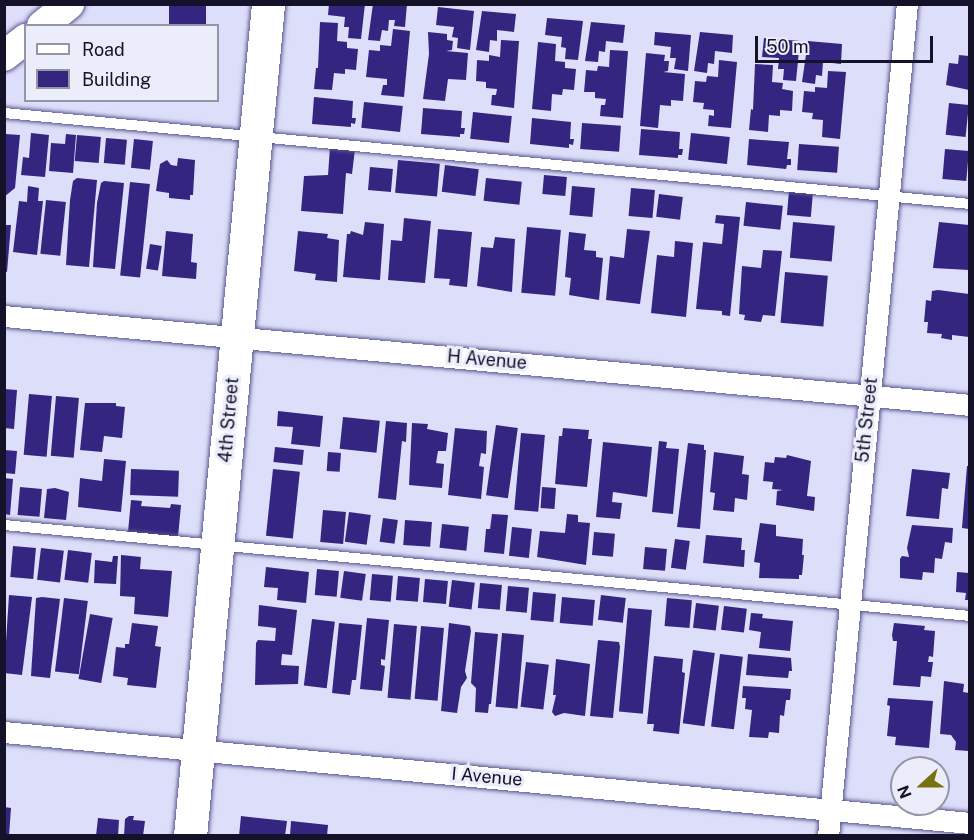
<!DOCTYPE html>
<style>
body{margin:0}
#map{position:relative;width:974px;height:840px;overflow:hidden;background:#dddef9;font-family:"Public Sans",sans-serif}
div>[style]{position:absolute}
.building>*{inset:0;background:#342580;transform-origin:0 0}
.roads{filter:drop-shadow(0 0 2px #575690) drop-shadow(0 0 2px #575690)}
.lane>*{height:10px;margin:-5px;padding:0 5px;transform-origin:5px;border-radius:5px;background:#fff}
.street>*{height:21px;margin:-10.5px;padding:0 10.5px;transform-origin:10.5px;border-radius:10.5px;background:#fff}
.secondary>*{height:30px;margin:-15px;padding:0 15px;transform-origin:15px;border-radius:15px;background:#fff}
.primary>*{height:33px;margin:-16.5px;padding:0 16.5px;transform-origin:16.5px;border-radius:16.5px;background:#fff}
span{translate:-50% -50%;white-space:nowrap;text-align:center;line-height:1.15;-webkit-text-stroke:6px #ecedfb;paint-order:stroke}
.street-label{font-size:18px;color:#131229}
.frame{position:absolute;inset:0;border:6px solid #131229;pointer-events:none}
.legend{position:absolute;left:24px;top:24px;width:195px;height:78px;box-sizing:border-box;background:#ecedfb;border:2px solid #9595a7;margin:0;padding:8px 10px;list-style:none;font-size:18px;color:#131229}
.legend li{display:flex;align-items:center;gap:12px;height:30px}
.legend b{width:30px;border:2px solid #9595a7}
.north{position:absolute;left:890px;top:756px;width:60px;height:60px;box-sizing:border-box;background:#ecedfb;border:2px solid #9595a7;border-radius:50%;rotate:249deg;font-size:16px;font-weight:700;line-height:24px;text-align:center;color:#131229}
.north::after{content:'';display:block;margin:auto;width:21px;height:27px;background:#7a7111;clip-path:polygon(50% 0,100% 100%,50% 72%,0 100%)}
.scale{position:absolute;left:755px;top:36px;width:178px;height:27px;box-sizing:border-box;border:3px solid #131229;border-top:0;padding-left:8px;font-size:18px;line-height:21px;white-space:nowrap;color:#131229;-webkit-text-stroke:4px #ecedfb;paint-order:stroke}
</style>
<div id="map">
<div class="building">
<div style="left:169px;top:4px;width:37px;height:22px"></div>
<div style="clip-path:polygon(329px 4px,365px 4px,361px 39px,348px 38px,349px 27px,344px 27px,345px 17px,328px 15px)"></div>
<div style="clip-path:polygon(373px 4px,407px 4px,405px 27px,394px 26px,395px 20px,389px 20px,388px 31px,382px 30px,380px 41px,368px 40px)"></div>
<div style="clip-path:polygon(438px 7px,474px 11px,470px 50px,457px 48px,458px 38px,452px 37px,454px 27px,436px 25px)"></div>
<div style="clip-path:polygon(482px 11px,516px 14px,514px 32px,497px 30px,497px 41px,490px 40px,489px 52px,476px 50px)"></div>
<div style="clip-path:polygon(547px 18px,583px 21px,578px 60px,565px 59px,566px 48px,561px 47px,562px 37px,545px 35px)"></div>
<div style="clip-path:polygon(320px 22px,338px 23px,337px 41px,347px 42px,347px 48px,358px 49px,356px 70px,345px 69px,345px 74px,334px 73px,332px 90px,314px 89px,316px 68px,318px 68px)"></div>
<div style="clip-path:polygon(591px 22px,625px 25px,623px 43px,606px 41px,605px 52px,599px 51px,598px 62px,585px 61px)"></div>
<div style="clip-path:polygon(393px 29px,410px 31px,404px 97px,381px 95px,383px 85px,387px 85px,387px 79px,366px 77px,369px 50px,380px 51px,380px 45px,391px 46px)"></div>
<div style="clip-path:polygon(428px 32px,447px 34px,447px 40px,453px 41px,452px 50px,446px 51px,468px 53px,466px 80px,448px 79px,445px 101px,423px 99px,429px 54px)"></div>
<div style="clip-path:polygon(655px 32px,691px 35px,688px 71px,674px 69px,676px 58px,670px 58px,671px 47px,654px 45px)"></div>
<div style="clip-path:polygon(700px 32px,733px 35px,732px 53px,715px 51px,714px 64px,708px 63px,707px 73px,694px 71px)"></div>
<div style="clip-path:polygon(764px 38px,800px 41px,796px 81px,783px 80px,784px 69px,778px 69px,779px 58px,762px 57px)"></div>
<div style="clip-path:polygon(501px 40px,519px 41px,514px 108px,491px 105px,492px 95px,496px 95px,497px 89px,486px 88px,486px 82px,476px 81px,477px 60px,489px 61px,489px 55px,500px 57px)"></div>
<div style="clip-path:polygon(808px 41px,842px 44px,841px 64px,823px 62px,822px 76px,816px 75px,815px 84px,802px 82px)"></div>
<div style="clip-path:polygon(538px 42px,556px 44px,555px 61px,565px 62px,565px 68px,576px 69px,574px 90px,563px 89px,562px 95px,552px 94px,551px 111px,532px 109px)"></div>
<div style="clip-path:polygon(610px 50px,628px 51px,623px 118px,600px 116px,601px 105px,605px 105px,606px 99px,595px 98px,595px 92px,584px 92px,586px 70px,597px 71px,598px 66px,609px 67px)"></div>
<div style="clip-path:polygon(646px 53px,665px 55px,664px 61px,669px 61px,668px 71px,663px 72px,685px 74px,683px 101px,671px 100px,671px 106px,660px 105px,658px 128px,640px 126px)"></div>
<div style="clip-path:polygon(959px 55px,969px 56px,969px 90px,946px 85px,949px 63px,958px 64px)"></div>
<div style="clip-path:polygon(719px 60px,737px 62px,731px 128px,708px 126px,709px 115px,714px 116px,714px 110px,703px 109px,704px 103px,693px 102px,695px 81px,706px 82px,707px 76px,718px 77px)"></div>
<div style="clip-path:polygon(755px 64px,773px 65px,772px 82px,783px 83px,782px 89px,793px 91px,792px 111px,780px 110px,780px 116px,769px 115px,768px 132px,749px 130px,751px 109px,753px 110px)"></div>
<div style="clip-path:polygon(828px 71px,846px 72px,840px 139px,822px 137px,823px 120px,812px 119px,813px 113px,802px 112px,804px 91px,815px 92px,815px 87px,827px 88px)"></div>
<div style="clip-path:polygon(314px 97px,353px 101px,352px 118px,356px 118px,355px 124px,351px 123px,351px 127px,312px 124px)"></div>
<div style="left:364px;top:102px;width:39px;height:26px;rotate:6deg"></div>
<div style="left:949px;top:103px;width:20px;height:32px;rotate:6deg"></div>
<div style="clip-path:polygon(423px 108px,462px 111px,461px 128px,465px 128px,464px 134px,460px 134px,460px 137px,421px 134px)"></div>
<div style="left:473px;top:112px;width:39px;height:27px;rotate:6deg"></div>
<div style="clip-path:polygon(532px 118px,571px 122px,570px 139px,574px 139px,573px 145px,569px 144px,569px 148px,530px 144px)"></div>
<div style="left:582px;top:123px;width:39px;height:26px;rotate:4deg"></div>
<div style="clip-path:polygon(641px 129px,680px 132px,679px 149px,683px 149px,682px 155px,678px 155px,678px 158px,639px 155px)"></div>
<div style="clip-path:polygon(31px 133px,49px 135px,45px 177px,21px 175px,23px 157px,29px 158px)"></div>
<div style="left:691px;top:133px;width:39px;height:27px;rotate:6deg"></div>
<div style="clip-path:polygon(5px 134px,20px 135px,15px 188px,4px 197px)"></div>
<div style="clip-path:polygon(66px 134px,76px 135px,73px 173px,49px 171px,51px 143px,65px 144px)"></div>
<div style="left:77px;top:135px;width:24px;height:26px;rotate:5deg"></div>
<div style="left:106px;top:138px;width:21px;height:25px;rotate:5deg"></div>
<div style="left:134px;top:139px;width:19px;height:29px;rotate:6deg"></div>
<div style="clip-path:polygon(749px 139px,789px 142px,787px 159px,791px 159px,791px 165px,787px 165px,786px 169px,747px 165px)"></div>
<div style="left:799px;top:144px;width:40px;height:26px;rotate:4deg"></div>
<div style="clip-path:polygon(330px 147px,355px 149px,352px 174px,346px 173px,343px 214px,301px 211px,304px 176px,328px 175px)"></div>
<div style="left:945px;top:149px;width:24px;height:30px;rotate:5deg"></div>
<div style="clip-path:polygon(178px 158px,195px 160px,193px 195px,190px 195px,190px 200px,169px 198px,169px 193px,156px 191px,160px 164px,167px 160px,171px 165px,177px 166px)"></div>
<div style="left:398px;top:160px;width:42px;height:33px;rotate:5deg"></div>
<div style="left:445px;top:165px;width:34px;height:27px;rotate:7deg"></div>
<div style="left:370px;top:167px;width:23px;height:23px;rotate:5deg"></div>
<div style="left:544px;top:175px;width:23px;height:19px;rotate:5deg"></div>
<div style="clip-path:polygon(77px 178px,97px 180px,89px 267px,66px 265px,70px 200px,73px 181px)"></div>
<div style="left:486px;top:178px;width:36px;height:23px;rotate:6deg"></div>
<div style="clip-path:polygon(104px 181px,124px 183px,115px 269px,93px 267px,97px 203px,101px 183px)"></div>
<div style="left:130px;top:182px;width:20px;height:94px;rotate:6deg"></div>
<div style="clip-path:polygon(28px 186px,39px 188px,38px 201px,43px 201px,37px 255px,13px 252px,19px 201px,27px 202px)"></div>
<div style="left:572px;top:186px;width:23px;height:29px;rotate:5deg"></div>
<div style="left:631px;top:188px;width:24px;height:28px;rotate:5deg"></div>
<div style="left:789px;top:191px;width:24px;height:24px;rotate:5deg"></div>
<div style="left:659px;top:194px;width:24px;height:23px;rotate:7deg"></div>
<div style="left:46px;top:200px;width:20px;height:54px;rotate:6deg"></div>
<div style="left:746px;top:202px;width:37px;height:24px;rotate:6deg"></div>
<div style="clip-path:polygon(716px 215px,740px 217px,730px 316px,722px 315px,722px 311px,696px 309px,703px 242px,722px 244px,724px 224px,715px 223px)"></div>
<div style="clip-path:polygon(404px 218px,431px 221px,425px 283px,388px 280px,391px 240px,402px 241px)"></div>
<div style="clip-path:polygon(365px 222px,384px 224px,380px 280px,343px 277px,347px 234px,350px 234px,351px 231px,363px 235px)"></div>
<div style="left:793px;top:222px;width:42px;height:36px;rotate:5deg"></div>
<div style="clip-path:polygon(939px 222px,969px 225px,969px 270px,933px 268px)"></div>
<div style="clip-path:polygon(4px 225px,11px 225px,7px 272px,4px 271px)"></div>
<div style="left:527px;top:227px;width:34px;height:66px;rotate:5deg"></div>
<div style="clip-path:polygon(438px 229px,472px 232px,467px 287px,449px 285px,450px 279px,434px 278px)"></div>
<div style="clip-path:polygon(627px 229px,650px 231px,640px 304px,606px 300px,610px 256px,624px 258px)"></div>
<div style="clip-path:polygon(166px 231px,193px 234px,191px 262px,197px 263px,196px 279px,162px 276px)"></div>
<div style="clip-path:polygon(298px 231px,328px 234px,327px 238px,339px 240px,337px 282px,315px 280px,316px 274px,294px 271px)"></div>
<div style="clip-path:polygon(569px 232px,586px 234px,584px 250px,596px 251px,596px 257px,603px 258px,599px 300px,569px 295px,571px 278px,565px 277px)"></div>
<div style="clip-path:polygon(495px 237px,515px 239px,512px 292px,477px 286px,481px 247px,493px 248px)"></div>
<div style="clip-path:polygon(675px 241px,693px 243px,686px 317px,651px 313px,657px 255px,674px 257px)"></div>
<div style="left:150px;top:244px;width:12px;height:25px;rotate:9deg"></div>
<div style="clip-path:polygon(763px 250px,782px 251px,775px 316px,763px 315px,761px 322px,744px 320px,745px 315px,739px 314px,742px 266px,761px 268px)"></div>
<div style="left:785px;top:272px;width:43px;height:51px;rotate:5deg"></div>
<div style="clip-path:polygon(938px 290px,969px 294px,969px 337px,952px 335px,952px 340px,941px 338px,942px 334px,927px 333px,928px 322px,924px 322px,926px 300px,931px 301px,932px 291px)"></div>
<div style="clip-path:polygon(4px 389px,17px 390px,14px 429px,4px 428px)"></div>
<div style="left:29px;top:394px;width:23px;height:61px;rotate:5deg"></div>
<div style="left:56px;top:396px;width:23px;height:60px;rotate:5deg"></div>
<div style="clip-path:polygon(85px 403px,116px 403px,116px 406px,125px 407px,122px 438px,104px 436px,102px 452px,80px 450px)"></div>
<div style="clip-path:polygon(278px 411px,323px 416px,320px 447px,291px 444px,293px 427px,277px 426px)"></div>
<div style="left:343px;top:417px;width:37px;height:32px;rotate:6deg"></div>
<div style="clip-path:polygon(386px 421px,407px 423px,406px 442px,402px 441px,396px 500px,378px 498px)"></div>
<div style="clip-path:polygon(412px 423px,428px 424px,427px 429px,448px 433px,446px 451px,438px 451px,436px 463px,444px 464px,442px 488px,409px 485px)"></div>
<div style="left:496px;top:425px;width:22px;height:71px;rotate:8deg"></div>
<div style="clip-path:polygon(455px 428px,487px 431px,486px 454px,481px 453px,479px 466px,484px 467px,481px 499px,448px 495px)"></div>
<div style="clip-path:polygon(563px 428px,589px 430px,588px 439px,592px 439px,587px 487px,555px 484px,559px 436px,562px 436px)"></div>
<div style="left:521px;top:433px;width:24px;height:77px;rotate:5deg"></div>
<div style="clip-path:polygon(659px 441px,667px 442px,666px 448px,679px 449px,673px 514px,652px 512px)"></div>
<div style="clip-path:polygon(603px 442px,652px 447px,647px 497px,613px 492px,612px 502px,622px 503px,620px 519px,596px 517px)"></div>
<div style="clip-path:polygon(688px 443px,704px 445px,704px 450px,706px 450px,700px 529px,677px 527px)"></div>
<div style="left:275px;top:447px;width:29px;height:15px;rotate:6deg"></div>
<div style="clip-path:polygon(4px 450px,17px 451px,15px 474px,4px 473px)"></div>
<div style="left:328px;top:452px;width:13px;height:19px;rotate:4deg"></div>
<div style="clip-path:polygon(714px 452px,744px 456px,742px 474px,749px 475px,747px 500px,735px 498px,734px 512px,713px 510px,715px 493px,710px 492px)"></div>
<div style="clip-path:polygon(787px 455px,811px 461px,807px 496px,815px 497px,814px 511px,776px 505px,777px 491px,783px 490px,772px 489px,773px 482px,763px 481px,765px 462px,774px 463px,775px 457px,786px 458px)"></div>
<div style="clip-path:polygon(104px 459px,126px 461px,121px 512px,78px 507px,80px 478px,102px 481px)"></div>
<div style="clip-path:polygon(967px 466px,969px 466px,969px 529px,962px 528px)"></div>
<div style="left:131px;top:469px;width:48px;height:26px;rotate:2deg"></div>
<div style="left:273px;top:469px;width:27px;height:67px;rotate:6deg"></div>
<div style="clip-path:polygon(912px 469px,950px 473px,948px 489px,942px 488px,939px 519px,906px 516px)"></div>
<div style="clip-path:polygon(4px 478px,13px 479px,10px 515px,4px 514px)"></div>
<div style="left:20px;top:487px;width:22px;height:28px;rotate:5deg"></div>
<div style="left:542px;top:487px;width:14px;height:21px;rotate:4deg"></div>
<div style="clip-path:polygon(55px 488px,69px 492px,66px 520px,44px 518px,47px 489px)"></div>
<div style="clip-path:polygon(131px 500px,142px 501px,141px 506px,170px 508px,171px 504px,181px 505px,178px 537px,128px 532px)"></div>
<div style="left:323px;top:510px;width:23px;height:32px;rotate:5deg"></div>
<div style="left:349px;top:512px;width:22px;height:30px;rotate:8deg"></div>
<div style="clip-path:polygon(492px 514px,508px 515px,504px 554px,484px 552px,486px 529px,490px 529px)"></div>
<div style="clip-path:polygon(567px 514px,578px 515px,578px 522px,590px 523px,586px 565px,537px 557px,540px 531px,565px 533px)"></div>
<div style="left:383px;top:518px;width:15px;height:24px;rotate:8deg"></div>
<div style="left:405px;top:520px;width:27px;height:25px;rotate:4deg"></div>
<div style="clip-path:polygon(760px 523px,776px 525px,776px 536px,803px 539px,802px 555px,804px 555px,802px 575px,799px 575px,799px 579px,759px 578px,760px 563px,754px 562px)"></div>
<div style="left:442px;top:524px;width:27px;height:24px;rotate:6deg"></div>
<div style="clip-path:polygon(912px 525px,953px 528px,952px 543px,945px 542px,942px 559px,935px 558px,934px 573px,923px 572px,922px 580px,900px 578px,900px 559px,902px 556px,909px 557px,907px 548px)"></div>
<div style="left:512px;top:527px;width:20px;height:29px;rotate:6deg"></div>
<div style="left:594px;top:532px;width:21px;height:23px;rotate:5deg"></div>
<div style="clip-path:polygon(706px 535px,742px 538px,741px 550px,745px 550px,744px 567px,703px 563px)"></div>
<div style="left:675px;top:539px;width:15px;height:29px;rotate:8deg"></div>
<div style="left:13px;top:546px;width:23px;height:31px;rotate:5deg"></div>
<div style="left:645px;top:547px;width:22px;height:22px;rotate:5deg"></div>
<div style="left:41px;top:548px;width:23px;height:32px;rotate:7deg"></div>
<div style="left:68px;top:550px;width:24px;height:30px;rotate:7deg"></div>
<div style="clip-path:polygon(121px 555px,141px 557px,140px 569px,172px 571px,168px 617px,134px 614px,135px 597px,120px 596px)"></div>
<div style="clip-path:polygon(113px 556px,118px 556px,116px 584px,94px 583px,95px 560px,112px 562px)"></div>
<div style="clip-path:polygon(266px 567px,309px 572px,306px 603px,277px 600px,278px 588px,264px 587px)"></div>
<div style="left:317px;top:569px;width:22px;height:26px;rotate:5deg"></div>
<div style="left:344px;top:571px;width:22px;height:27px;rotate:8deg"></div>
<div style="clip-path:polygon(957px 572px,969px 573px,969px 600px,965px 600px,966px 593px,956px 592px)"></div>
<div style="left:372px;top:574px;width:21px;height:26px;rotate:5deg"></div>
<div style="left:398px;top:576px;width:22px;height:24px;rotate:5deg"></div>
<div style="left:425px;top:579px;width:23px;height:23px;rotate:5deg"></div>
<div style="left:452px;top:580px;width:23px;height:27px;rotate:7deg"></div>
<div style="left:480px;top:583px;width:22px;height:25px;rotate:5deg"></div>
<div style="left:508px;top:586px;width:21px;height:25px;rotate:5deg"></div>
<div style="left:533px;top:592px;width:23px;height:28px;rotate:5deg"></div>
<div style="clip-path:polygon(9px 595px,32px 597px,22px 675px,4px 673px)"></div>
<div style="left:601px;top:595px;width:25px;height:25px;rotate:7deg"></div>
<div style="clip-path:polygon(42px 597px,60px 599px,50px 678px,31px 676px,36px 598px)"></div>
<div style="left:562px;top:597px;width:33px;height:26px;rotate:5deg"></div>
<div style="left:64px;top:598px;width:24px;height:74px;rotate:7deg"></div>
<div style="left:667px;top:598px;width:25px;height:28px;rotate:5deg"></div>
<div style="left:696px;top:603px;width:23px;height:25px;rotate:7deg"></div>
<div style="clip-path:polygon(259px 605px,297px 610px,292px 655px,282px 654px,281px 665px,299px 666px,298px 684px,255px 685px,256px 643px,258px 640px,275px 641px,276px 628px,258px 626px)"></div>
<div style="left:724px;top:606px;width:23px;height:24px;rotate:7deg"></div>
<div style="left:628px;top:608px;width:24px;height:104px;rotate:5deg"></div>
<div style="clip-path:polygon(751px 613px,763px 614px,762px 618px,793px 621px,790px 651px,759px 648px,761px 632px,749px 630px)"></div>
<div style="left:90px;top:614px;width:23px;height:66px;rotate:10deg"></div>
<div style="clip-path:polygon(367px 618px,389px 620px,385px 660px,381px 659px,381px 665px,385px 666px,382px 691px,360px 689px)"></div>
<div style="left:312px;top:619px;width:23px;height:67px;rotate:7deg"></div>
<div style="clip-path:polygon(132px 623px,158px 626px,155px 646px,161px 647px,156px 688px,127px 685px,128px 678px,113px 676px,116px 647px,125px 648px,125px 644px,129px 644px)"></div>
<div style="clip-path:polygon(339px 623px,362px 625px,356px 680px,352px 680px,350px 695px,332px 693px)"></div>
<div style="clip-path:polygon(449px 623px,470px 626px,471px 631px,465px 671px,467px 678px,461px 687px,457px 713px,441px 711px)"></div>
<div style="clip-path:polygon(894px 623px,925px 626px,924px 630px,935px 631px,933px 657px,929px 656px,928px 662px,933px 662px,931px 677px,921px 676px,920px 687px,893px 685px,897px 641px,893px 641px,892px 635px)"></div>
<div style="left:394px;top:624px;width:23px;height:74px;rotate:5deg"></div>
<div style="left:421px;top:626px;width:23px;height:73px;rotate:5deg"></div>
<div style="clip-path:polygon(475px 632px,498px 634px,491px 704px,489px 704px,488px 713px,475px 712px,476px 688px,471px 683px)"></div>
<div style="left:502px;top:633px;width:22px;height:74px;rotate:5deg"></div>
<div style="clip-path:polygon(598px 640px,619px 642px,620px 647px,613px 718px,590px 716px)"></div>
<div style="left:693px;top:650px;width:22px;height:74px;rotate:8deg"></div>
<div style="left:720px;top:654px;width:23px;height:73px;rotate:7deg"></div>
<div style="clip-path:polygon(748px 654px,791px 658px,792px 671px,789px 671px,788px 678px,746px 675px)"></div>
<div style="clip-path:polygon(654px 656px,683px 659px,682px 672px,685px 673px,679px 734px,653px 731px,654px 724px,647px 724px)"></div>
<div style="clip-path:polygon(556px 659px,590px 664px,585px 716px,564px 713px,555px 716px,552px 712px,556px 695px,553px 695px)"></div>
<div style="left:526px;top:662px;width:23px;height:45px;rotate:7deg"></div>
<div style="clip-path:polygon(944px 681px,964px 684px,963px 692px,969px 693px,969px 751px,955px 750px,956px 742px,951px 735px,940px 734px)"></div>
<div style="clip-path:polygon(743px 686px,791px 689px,790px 700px,786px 700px,784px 716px,780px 715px,779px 733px,769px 732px,768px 738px,749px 737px,752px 710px,745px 709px,746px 698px,742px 698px)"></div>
<div style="clip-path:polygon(888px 698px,933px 701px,929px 748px,895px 745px,896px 737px,887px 736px,890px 706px,887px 705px)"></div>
<div style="clip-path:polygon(4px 807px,11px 808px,9px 836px,4px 836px)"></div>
<div style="clip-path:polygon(129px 816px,134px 816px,133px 820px,145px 821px,143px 836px,124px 836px,125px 819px)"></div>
<div style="clip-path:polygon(241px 816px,287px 821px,285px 836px,239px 836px)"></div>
<div style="clip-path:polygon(98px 818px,119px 820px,118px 836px,96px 836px)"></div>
<div style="clip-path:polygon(291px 821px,328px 825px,327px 836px,290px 836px)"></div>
</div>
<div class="roads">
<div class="lane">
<div style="left:4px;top:113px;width:970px;rotate:5.38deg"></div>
<div style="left:4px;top:525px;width:970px;rotate:5.38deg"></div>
</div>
<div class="street">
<div style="left:4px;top:316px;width:970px;rotate:5.26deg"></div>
<div style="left:4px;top:732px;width:970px;rotate:5.38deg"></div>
<div style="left:828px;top:836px;width:836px;rotate:-84.58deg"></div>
</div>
<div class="secondary">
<div style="left:42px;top:26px;width:35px;rotate:-39deg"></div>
<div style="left:4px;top:56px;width:28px;rotate:-38deg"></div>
</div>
<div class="primary">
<div style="left:190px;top:836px;width:836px;rotate:-84.64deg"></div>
</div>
</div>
<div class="street-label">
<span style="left:487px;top:360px;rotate:5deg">H Avenue</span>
<span style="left:229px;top:420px;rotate:-85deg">4th Street</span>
<span style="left:867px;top:420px;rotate:-84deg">5th Street</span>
<span style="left:487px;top:777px;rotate:5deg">I Avenue</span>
</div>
<div class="frame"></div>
<ul class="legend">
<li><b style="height:8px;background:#fff"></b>Road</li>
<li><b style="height:16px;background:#342580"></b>Building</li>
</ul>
<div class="north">N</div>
<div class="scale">50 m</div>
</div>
